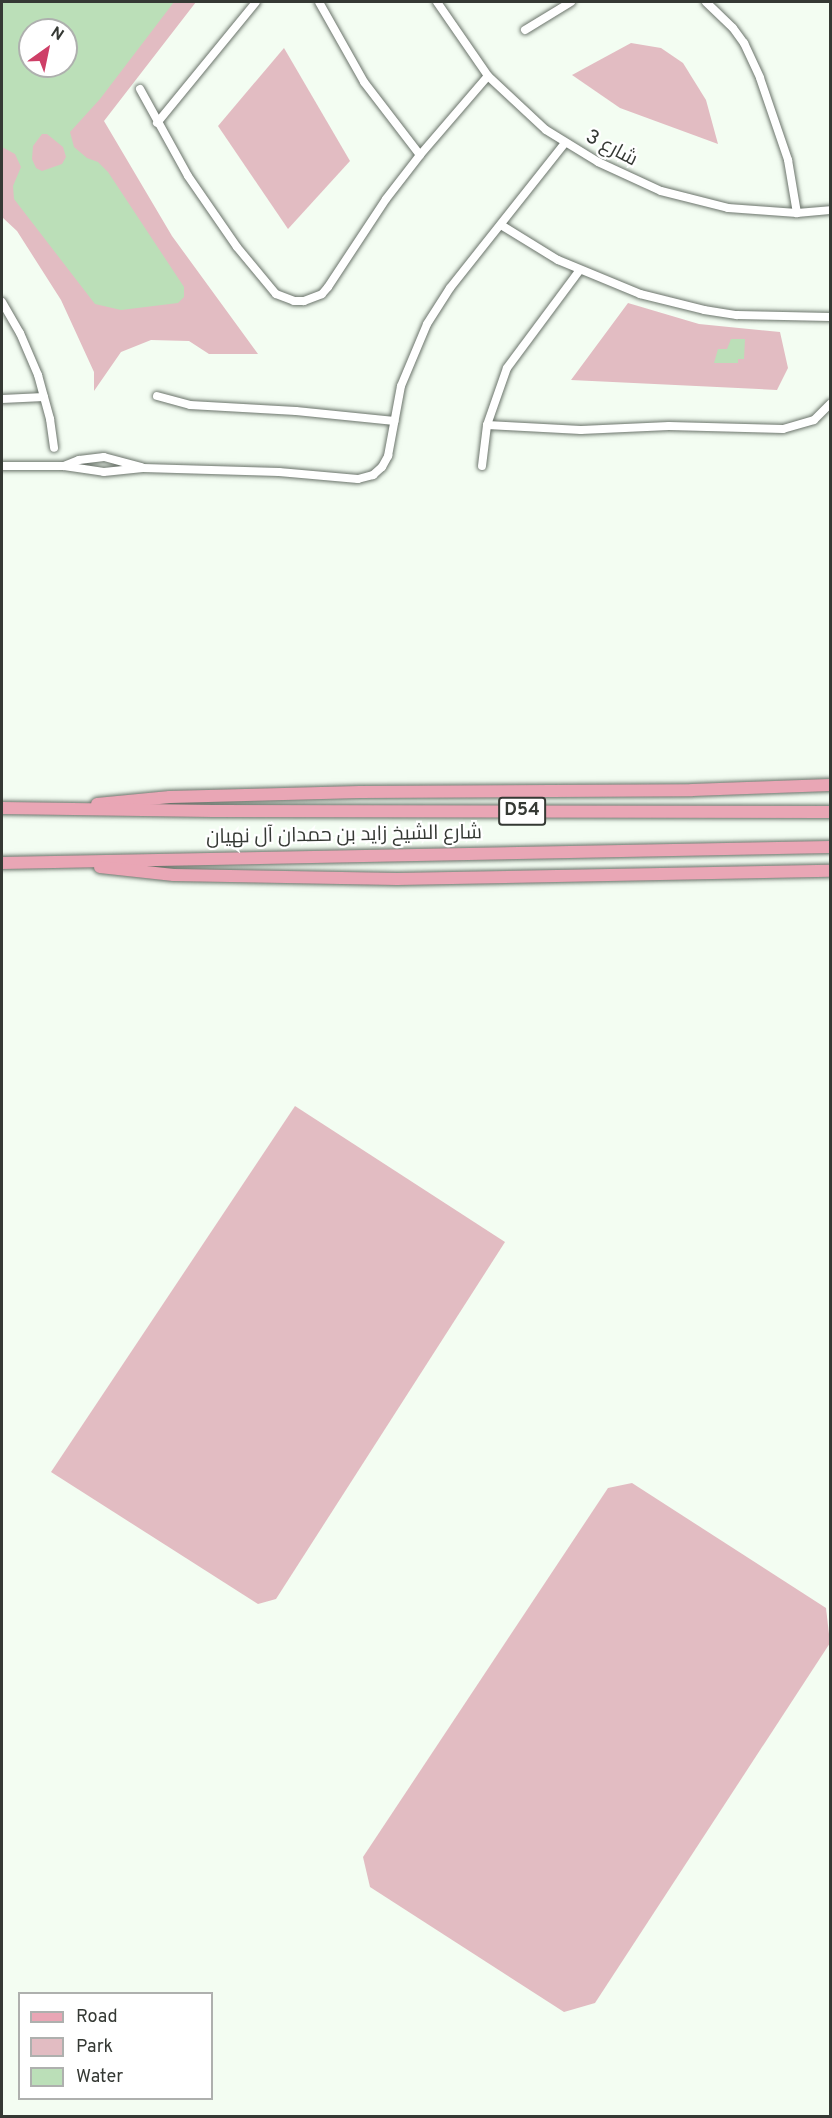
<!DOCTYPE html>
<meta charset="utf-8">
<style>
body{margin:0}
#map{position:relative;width:832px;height:2118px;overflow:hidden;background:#f3fdf2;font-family:Overpass,Cairo,sans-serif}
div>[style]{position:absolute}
.green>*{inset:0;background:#e2bcc2}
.water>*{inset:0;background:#bbdfb8}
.roads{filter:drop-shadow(0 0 2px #6b746b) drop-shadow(0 0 2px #6b746b)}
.street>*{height:8px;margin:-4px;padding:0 4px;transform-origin:4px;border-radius:4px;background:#fff}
.primary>*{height:12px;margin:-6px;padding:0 6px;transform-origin:6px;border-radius:6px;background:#e9a6b5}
span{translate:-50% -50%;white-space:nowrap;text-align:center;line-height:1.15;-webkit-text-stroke:4.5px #fff;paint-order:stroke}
.shield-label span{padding:2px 4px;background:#fff;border:2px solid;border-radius:4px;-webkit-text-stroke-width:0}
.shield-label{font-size:18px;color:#353934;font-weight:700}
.street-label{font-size:20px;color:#353934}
.frame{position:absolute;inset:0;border:3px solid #353934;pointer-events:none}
.legend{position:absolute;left:18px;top:1992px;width:195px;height:108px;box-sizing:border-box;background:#fff;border:2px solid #aeb0ae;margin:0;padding:8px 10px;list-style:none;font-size:18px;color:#353934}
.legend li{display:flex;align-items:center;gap:12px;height:30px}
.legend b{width:30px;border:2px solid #aeb0ae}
.north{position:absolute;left:18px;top:18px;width:60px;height:60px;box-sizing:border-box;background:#fff;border:2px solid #aeb0ae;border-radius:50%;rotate:33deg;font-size:16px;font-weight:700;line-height:24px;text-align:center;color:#353934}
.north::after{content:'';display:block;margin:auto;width:21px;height:27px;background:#ce3f67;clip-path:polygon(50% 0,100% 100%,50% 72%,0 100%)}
</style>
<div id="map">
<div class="green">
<div style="clip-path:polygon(evenodd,2px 2px,196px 2px,104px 121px,172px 236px,258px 354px,209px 354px,189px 341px,151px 340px,121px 352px,94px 391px,94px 372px,61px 300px,17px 231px,2px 217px,2px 2px,30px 30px,66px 30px,66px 66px,30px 66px,30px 30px)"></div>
<div style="clip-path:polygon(631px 43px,661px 48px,683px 63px,706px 100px,718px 144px,620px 108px,572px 75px)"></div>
<div style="clip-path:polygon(284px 48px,350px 161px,288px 229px,218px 126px)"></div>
<div style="clip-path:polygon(628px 303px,699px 324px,780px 332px,788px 368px,777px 390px,571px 380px)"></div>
<div style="clip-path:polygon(295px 1106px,505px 1242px,276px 1599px,258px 1604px,51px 1472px)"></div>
<div style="clip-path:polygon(632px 1483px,826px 1608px,830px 1643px,595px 2003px,564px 2012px,370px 1887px,363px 1857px,608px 1488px)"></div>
</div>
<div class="water">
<div style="clip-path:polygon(evenodd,2px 2px,174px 2px,100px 99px,70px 132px,74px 147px,87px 158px,98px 162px,108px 172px,184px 287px,184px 297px,178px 303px,121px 310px,95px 304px,14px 199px,13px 186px,21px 167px,15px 154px,2px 147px,2px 2px,30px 30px,66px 30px,66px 66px,30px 66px,30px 30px,2px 2px,42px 134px,47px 134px,63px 147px,66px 157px,62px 164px,42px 171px,36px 168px,32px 159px,33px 146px,42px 134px)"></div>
<div style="clip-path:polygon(731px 339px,745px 339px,744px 359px,738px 359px,738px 363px,714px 363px,718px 349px,727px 349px)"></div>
</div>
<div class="roads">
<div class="street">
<div style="left:319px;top:2px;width:92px;rotate:60.6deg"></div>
<div style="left:364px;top:82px;width:92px;rotate:52.5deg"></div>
<div style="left:437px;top:2px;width:90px;rotate:55.4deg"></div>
<div style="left:488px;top:76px;width:79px;rotate:43deg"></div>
<div style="left:546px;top:130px;width:61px;rotate:31.6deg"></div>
<div style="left:598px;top:162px;width:69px;rotate:24.7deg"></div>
<div style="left:661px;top:191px;width:69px;rotate:14.2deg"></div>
<div style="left:728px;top:208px;width:69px;rotate:4.1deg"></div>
<div style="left:797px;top:213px;width:33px;rotate:-5deg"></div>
<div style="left:706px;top:2px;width:37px;rotate:44deg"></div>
<div style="left:733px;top:28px;width:19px;rotate:54deg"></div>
<div style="left:744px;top:43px;width:38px;rotate:65deg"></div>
<div style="left:760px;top:78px;width:87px;rotate:71.1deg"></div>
<div style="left:788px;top:160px;width:54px;rotate:80.4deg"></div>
<div style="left:525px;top:30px;width:54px;rotate:-31.3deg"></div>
<div style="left:140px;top:89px;width:99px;rotate:61.1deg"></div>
<div style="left:188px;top:176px;width:86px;rotate:55.4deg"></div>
<div style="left:237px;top:247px;width:61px;rotate:50.3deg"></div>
<div style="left:276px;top:294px;width:19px;rotate:21deg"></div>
<div style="left:294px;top:301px;width:10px"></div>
<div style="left:304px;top:301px;width:19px;rotate:-21deg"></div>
<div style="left:322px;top:294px;width:9px;rotate:-49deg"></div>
<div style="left:328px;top:287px;width:105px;rotate:-56.6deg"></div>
<div style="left:386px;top:199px;width:56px;rotate:-52.3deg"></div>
<div style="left:420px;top:155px;width:104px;rotate:-49.3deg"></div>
<div style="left:157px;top:123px;width:156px;rotate:-50.7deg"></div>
<div style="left:501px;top:225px;width:67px;rotate:31.6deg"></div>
<div style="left:558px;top:260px;width:89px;rotate:22.5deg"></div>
<div style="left:640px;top:294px;width:66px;rotate:14deg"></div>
<div style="left:704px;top:310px;width:33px;rotate:9deg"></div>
<div style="left:737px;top:315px;width:93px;rotate:1.2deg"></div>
<div style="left:2px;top:302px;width:36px;rotate:60deg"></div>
<div style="left:20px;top:333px;width:46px;rotate:66.8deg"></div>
<div style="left:38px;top:375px;width:46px;rotate:74.7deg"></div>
<div style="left:50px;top:419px;width:29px;rotate:82deg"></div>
<div style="left:157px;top:396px;width:34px;rotate:15deg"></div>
<div style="left:190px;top:405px;width:106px;rotate:3.2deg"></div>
<div style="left:296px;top:411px;width:99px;rotate:5.8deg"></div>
<div style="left:2px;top:399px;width:42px;rotate:-2.7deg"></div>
<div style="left:487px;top:425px;width:94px;rotate:3deg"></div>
<div style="left:581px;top:430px;width:88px;rotate:-2.6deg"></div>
<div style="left:669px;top:426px;width:114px;rotate:1.5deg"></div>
<div style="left:783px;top:429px;width:32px;rotate:-16deg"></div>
<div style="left:814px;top:420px;width:23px;rotate:-45deg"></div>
<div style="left:2px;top:466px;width:62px"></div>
<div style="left:64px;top:466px;width:40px;rotate:8.5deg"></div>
<div style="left:104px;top:472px;width:39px;rotate:-6deg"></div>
<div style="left:143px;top:468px;width:136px;rotate:1.7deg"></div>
<div style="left:279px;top:472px;width:79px;rotate:5.1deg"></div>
<div style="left:358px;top:479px;width:16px;rotate:-15deg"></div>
<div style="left:373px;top:475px;width:12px;rotate:-42deg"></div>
<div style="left:382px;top:467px;width:13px;rotate:-61deg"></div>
<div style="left:388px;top:456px;width:71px;rotate:-79.5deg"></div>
<div style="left:401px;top:386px;width:67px;rotate:-67.2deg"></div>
<div style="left:427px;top:324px;width:43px;rotate:-57.4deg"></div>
<div style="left:450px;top:288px;width:185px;rotate:-51.6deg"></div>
<div style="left:64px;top:466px;width:16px;rotate:-22deg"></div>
<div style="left:79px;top:460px;width:25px;rotate:-7deg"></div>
<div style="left:104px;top:457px;width:39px;rotate:15deg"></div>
<div style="left:482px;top:466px;width:41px;rotate:-83deg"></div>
<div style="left:487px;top:425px;width:60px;rotate:-70.7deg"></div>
<div style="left:507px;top:368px;width:121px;rotate:-53.4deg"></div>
</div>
<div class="primary">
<div style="left:97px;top:804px;width:73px;rotate:-5.5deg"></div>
<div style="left:170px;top:797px;width:190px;rotate:-1.5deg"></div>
<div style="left:360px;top:792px;width:332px;rotate:-0.3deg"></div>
<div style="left:692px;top:790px;width:138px;rotate:-2.1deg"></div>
<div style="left:2px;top:808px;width:211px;rotate:0.8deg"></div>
<div style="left:213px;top:811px;width:617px;rotate:0.09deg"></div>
<div style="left:2px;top:863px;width:828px;rotate:-1.11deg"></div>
<div style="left:100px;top:867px;width:74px;rotate:6.2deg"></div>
<div style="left:174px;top:875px;width:223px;rotate:1deg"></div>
<div style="left:397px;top:879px;width:433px;rotate:-1.1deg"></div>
</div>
</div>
<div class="shield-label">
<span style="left:522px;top:811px">D54</span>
</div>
<div class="street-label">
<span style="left:611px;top:149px;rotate:28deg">شارع 3</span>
<span style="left:344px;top:836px;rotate:-1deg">شارع الشيخ زايد بن حمدان آل نهيان</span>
</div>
<div class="frame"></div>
<ul class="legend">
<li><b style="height:8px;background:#e9a6b5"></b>Road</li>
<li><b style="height:16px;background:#e2bcc2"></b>Park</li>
<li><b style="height:16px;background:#bbdfb8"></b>Water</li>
</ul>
<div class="north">N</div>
</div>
